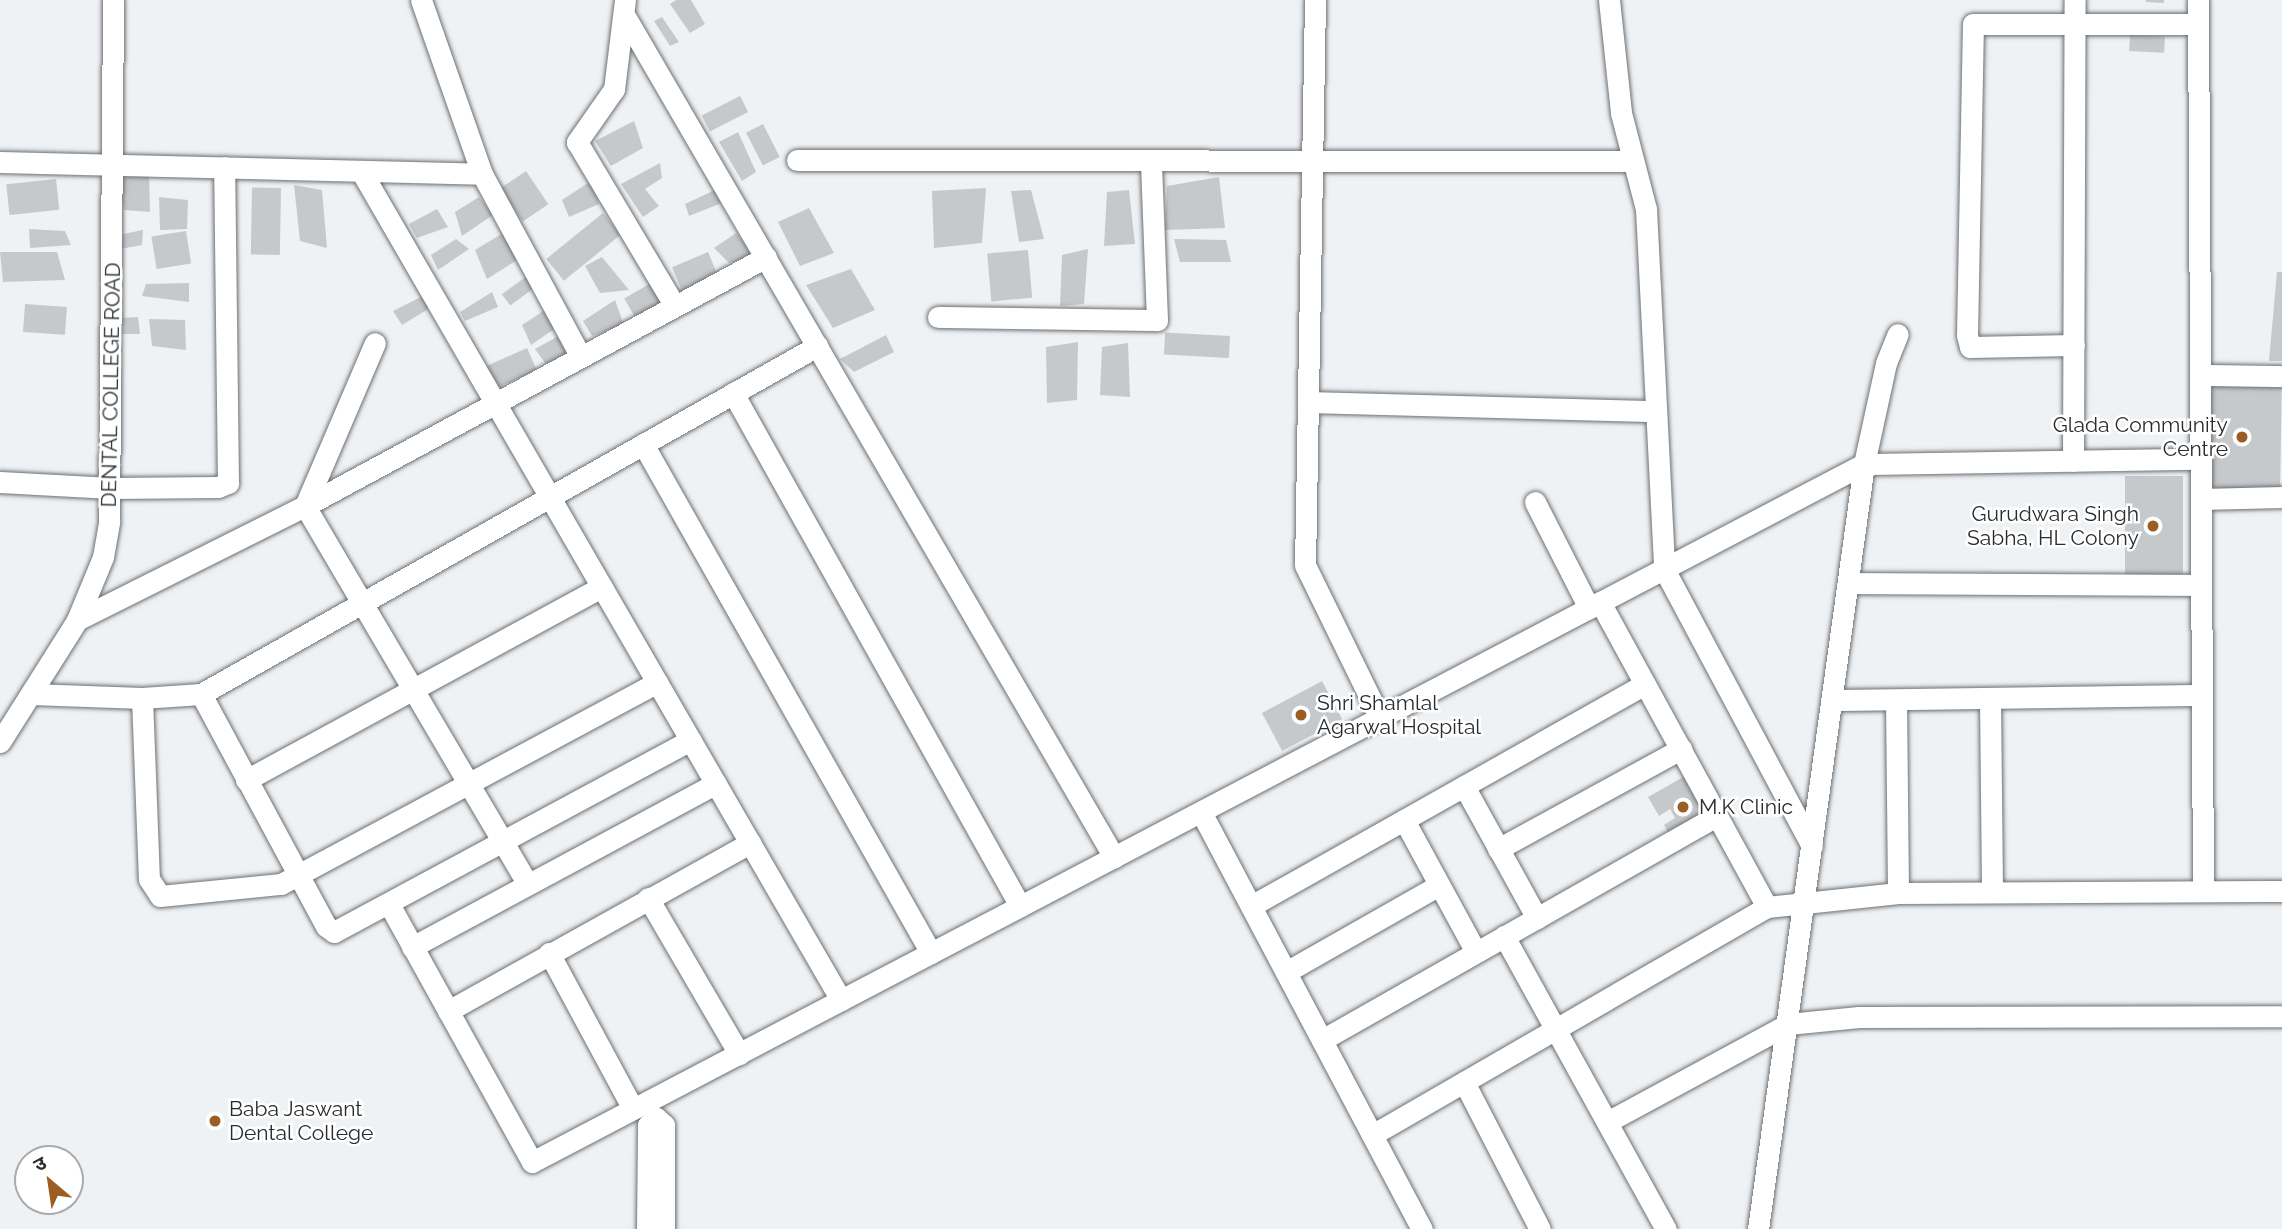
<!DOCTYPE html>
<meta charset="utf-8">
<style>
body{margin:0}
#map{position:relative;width:2282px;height:1229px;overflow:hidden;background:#eff2f5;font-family:Raleway,"Noto Sans Devanagari",sans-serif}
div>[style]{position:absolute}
.building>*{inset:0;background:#c6c9cc;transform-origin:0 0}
.roads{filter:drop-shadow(0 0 2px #6d7072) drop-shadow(0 0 2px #6d7072)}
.street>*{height:21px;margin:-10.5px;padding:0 10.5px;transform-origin:10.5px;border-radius:10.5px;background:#fff}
.dots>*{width:19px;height:19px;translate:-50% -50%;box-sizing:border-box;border:4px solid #fff;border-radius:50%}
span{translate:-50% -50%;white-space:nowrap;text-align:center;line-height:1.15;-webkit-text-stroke:5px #fff;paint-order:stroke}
.street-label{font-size:21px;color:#2a2b2c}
.poi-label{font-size:21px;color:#2a2b2c}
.right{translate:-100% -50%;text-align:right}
.left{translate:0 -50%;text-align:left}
.north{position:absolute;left:14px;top:1145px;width:70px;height:70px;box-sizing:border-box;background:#fff;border:2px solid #aaaaab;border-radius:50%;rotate:331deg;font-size:19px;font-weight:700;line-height:28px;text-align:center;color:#2a2b2c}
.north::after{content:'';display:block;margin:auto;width:24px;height:32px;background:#9b5d23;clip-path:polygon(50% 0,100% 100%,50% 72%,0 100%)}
</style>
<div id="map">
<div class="building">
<div style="clip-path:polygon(676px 0,691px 0,705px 24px,690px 33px,670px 4px)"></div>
<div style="clip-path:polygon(2146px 0,2164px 0,2164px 3px,2146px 2px)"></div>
<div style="clip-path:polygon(662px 17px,679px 42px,670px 46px,654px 21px)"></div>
<div style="left:2130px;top:35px;width:35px;height:16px;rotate:3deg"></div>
<div style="left:740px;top:96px;width:18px;height:43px;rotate:63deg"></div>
<div style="clip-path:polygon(634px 121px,643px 148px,611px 166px,595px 141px)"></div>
<div style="left:763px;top:124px;width:37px;height:19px;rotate:63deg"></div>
<div style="clip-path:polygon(738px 132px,756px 172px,742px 181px,719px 142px)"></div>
<div style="clip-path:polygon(660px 163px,662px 178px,645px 189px,659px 206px,643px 217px,621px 184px)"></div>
<div style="left:526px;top:171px;width:40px;height:31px;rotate:56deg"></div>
<div style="clip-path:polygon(149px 175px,150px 212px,124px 210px,119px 178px)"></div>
<div style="clip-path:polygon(1219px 177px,1225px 228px,1165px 230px,1167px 186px)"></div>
<div style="left:56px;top:179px;width:31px;height:50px;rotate:84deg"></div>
<div style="clip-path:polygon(591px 181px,599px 204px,569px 217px,562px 200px)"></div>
<div style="clip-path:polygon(294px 185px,322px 190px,327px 248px,300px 241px)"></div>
<div style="left:281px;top:188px;width:67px;height:29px;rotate:91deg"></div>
<div style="clip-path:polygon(986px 188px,982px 243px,934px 248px,932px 191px)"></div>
<div style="clip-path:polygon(715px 190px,724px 202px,689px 216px,685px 204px)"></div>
<div style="clip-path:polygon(1031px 190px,1044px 239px,1019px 242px,1011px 191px)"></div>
<div style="clip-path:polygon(1129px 190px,1135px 244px,1104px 246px,1107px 192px)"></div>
<div style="clip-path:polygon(159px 197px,188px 200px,187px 229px,160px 230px)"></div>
<div style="clip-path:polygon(479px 197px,493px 215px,462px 236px,455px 212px)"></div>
<div style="clip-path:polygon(809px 208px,834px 253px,800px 266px,778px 222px)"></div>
<div style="clip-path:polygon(437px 209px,448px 227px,417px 238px,409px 224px)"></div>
<div style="left:603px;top:213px;width:28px;height:73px;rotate:51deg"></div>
<div style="clip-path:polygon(29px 229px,65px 231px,71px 245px,30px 248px)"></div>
<div style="clip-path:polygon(143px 230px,142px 245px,120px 249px,123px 234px)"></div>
<div style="left:186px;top:231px;width:33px;height:35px;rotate:81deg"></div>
<div style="clip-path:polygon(503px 233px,517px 260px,487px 279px,475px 250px)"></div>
<div style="clip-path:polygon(736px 233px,754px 255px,729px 263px,714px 248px)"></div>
<div style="clip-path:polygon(456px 239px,469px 249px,438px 270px,431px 255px)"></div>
<div style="clip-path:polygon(1174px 239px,1226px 240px,1231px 262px,1180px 262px)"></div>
<div style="clip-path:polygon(1088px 249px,1084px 304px,1060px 306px,1062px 255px)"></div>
<div style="left:1028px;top:250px;width:48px;height:41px;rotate:85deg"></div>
<div style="clip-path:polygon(0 252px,57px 252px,65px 280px,3px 282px)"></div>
<div style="left:708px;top:252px;width:26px;height:39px;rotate:67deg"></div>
<div style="clip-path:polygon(602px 257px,629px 290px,600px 293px,585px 266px)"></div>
<div style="clip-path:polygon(851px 269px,875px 310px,833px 328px,806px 285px)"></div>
<div style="clip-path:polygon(2277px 272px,2282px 272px,2282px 361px,2269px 361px)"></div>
<div style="left:527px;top:276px;width:14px;height:31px;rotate:54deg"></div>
<div style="clip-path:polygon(189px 283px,189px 302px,142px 296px,146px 284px)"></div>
<div style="left:651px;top:283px;width:24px;height:31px;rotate:60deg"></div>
<div style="clip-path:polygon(492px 292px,498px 307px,465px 321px,460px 312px)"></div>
<div style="clip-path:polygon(423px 296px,430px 308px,402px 325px,393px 311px)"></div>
<div style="clip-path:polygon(615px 300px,624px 325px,592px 336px,583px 321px)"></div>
<div style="left:25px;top:304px;width:42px;height:28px;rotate:4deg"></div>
<div style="clip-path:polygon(545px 310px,557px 327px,531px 345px,522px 325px)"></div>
<div style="clip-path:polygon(138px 317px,140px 334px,118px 334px,121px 318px)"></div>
<div style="clip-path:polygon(149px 319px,185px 320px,186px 350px,152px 346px)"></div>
<div style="clip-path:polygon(562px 334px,570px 352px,546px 364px,535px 349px)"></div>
<div style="clip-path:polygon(886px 335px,894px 352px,854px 372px,840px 359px)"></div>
<div style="left:1230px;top:336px;width:22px;height:65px;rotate:93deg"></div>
<div style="clip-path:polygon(1078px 342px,1077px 400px,1047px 403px,1046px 347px)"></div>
<div style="clip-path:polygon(1128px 343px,1130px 397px,1100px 395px,1102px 347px)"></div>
<div style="left:527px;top:348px;width:24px;height:45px;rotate:66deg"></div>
<div style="left:2202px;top:378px;width:80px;height:117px;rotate:1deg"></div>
<div style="left:2125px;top:476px;width:58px;height:100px"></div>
<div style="left:1322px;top:681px;width:43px;height:68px;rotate:62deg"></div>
<div style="clip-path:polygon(1685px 776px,1705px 813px,1668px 833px,1664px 825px,1675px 818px,1670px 809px,1659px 816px,1648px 797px)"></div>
</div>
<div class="roads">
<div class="street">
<div style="left:421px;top:0;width:184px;rotate:70.7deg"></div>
<div style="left:482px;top:174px;width:206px;rotate:61.6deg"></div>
<div style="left:625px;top:0;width:90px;rotate:97deg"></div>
<div style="left:614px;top:89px;width:65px;rotate:124.9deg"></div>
<div style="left:577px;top:142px;width:190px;rotate:59.2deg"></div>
<div style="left:1315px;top:0;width:565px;rotate:91.01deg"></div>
<div style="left:1305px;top:565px;width:170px;rotate:63.9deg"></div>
<div style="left:1609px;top:0;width:114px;rotate:83.9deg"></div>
<div style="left:1621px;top:113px;width:99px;rotate:75.4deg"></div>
<div style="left:1646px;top:209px;width:360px;rotate:87.1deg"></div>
<div style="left:1664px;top:569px;width:314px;rotate:61.9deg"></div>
<div style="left:2198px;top:0;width:891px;rotate:89.68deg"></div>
<div style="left:626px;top:18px;width:971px;rotate:59.82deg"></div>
<div style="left:797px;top:160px;width:836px;rotate:0.07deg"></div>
<div style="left:0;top:162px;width:482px;rotate:1.4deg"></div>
<div style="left:361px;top:171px;width:958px;rotate:59.93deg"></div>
<div style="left:938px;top:317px;width:219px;rotate:0.8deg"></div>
<div style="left:1157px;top:320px;width:157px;rotate:-92.2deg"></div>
<div style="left:2074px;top:345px;width:104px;rotate:178.9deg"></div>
<div style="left:1970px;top:347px;width:12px;rotate:-104deg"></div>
<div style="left:1967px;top:335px;width:311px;rotate:-88.9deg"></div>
<div style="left:1973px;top:24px;width:225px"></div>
<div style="left:2200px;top:375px;width:82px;rotate:0.7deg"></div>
<div style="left:733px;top:393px;width:588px;rotate:60.77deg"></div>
<div style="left:1308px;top:402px;width:348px;rotate:1.5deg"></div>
<div style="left:643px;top:444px;width:585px;rotate:60.5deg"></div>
<div style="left:2073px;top:461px;width:461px;rotate:-89.8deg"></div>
<div style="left:0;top:482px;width:111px;rotate:3.1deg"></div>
<div style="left:111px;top:488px;width:107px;rotate:-0.5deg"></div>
<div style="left:218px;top:487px;width:11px;rotate:-22deg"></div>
<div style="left:228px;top:483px;width:316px;rotate:-90.7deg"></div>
<div style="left:2201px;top:499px;width:81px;rotate:-1.4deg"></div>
<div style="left:1535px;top:502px;width:119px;rotate:63deg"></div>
<div style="left:305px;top:506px;width:438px;rotate:59.5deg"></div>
<div style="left:305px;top:506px;width:177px;rotate:-66.8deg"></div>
<div style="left:1848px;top:583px;width:353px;rotate:0.3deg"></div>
<div style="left:1600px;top:602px;width:348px;rotate:61.3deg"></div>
<div style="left:77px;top:620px;width:255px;rotate:-26.6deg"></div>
<div style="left:305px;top:506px;width:524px;rotate:-28.37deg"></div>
<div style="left:31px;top:694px;width:111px;rotate:2.1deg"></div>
<div style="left:142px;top:698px;width:59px;rotate:-3.9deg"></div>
<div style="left:201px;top:694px;width:708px;rotate:-29.46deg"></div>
<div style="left:201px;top:694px;width:264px;rotate:61.7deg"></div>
<div style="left:326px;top:926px;width:10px;rotate:37deg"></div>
<div style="left:334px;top:932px;width:405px;rotate:-28.3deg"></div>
<div style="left:142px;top:698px;width:181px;rotate:87.8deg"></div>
<div style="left:149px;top:879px;width:20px;rotate:57deg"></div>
<div style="left:160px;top:896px;width:122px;rotate:-5.7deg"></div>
<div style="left:281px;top:884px;width:427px;rotate:-28.2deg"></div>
<div style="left:1990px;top:698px;width:193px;rotate:89.4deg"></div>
<div style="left:1832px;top:700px;width:370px;rotate:-0.8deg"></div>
<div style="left:1896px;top:700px;width:193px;rotate:89.4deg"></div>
<div style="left:0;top:742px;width:144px;rotate:-57.7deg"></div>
<div style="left:77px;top:620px;width:68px;rotate:-67.6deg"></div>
<div style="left:103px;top:557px;width:36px;rotate:-80deg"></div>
<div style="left:109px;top:522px;width:522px;rotate:-89.56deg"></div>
<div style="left:246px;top:780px;width:405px;rotate:-28.5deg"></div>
<div style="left:1464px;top:786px;width:151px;rotate:61.1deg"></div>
<div style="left:1201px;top:812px;width:472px;rotate:62.1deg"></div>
<div style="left:1404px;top:820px;width:150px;rotate:61.4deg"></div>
<div style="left:1498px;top:849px;width:209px;rotate:-28.7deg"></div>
<div style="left:648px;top:898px;width:181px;rotate:59.7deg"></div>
<div style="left:389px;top:904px;width:295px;rotate:61deg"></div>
<div style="left:532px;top:1162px;width:1504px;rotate:-27.66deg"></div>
<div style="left:1864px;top:464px;width:336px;rotate:-0.9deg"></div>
<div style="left:1251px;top:906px;width:452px;rotate:-29.4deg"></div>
<div style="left:1504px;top:936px;width:335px;rotate:61.1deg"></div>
<div style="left:412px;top:947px;width:345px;rotate:-28.3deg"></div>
<div style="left:549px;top:953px;width:177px;rotate:61.7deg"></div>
<div style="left:1286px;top:972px;width:176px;rotate:-29.6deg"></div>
<div style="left:448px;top:1011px;width:346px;rotate:-29.1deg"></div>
<div style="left:1322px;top:1040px;width:454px;rotate:-29.6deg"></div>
<div style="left:1464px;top:1082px;width:165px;rotate:62.7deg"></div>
<div style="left:656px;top:1118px;width:11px;rotate:41deg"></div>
<div style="left:664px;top:1125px;width:104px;rotate:90deg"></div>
<div style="left:1607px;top:1122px;width:206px;rotate:-28.4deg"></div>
<div style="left:1788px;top:1024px;width:71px;rotate:-5.6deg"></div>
<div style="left:1859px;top:1017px;width:423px;rotate:-0.1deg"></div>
<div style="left:1372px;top:1135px;width:456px;rotate:-30deg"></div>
<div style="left:1767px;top:907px;width:132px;rotate:-6.1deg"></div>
<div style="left:1898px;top:893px;width:384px;rotate:-0.3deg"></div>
<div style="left:647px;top:1229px;width:104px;rotate:-89.4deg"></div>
<div style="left:648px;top:1125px;width:11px;rotate:-41deg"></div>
<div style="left:1758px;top:1229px;width:772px;rotate:-82.11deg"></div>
<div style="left:1864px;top:464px;width:103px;rotate:-77.7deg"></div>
<div style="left:1886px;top:363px;width:31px;rotate:-68deg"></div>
</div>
</div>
<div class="dots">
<div style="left:2242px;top:437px;background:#9b5d23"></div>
<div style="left:2153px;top:526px;background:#9b5d23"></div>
<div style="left:1301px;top:715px;background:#9b5d23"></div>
<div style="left:1683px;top:807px;background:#9b5d23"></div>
<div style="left:215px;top:1121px;background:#9b5d23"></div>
</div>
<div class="street-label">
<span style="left:111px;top:385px;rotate:-89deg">DENTAL COLLEGE ROAD</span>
</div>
<div class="poi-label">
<span class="right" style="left:2228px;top:437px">Glada Community<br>Centre</span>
<span class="right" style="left:2139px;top:526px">Gurudwara Singh<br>Sabha, HL Colony</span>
<span class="left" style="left:1317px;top:715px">Shri Shamlal<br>Agarwal Hospital</span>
<span class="left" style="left:1699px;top:807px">M.K Clinic</span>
<span class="left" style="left:229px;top:1121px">Baba Jaswant<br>Dental College</span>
</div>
<div class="north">उ</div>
</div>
